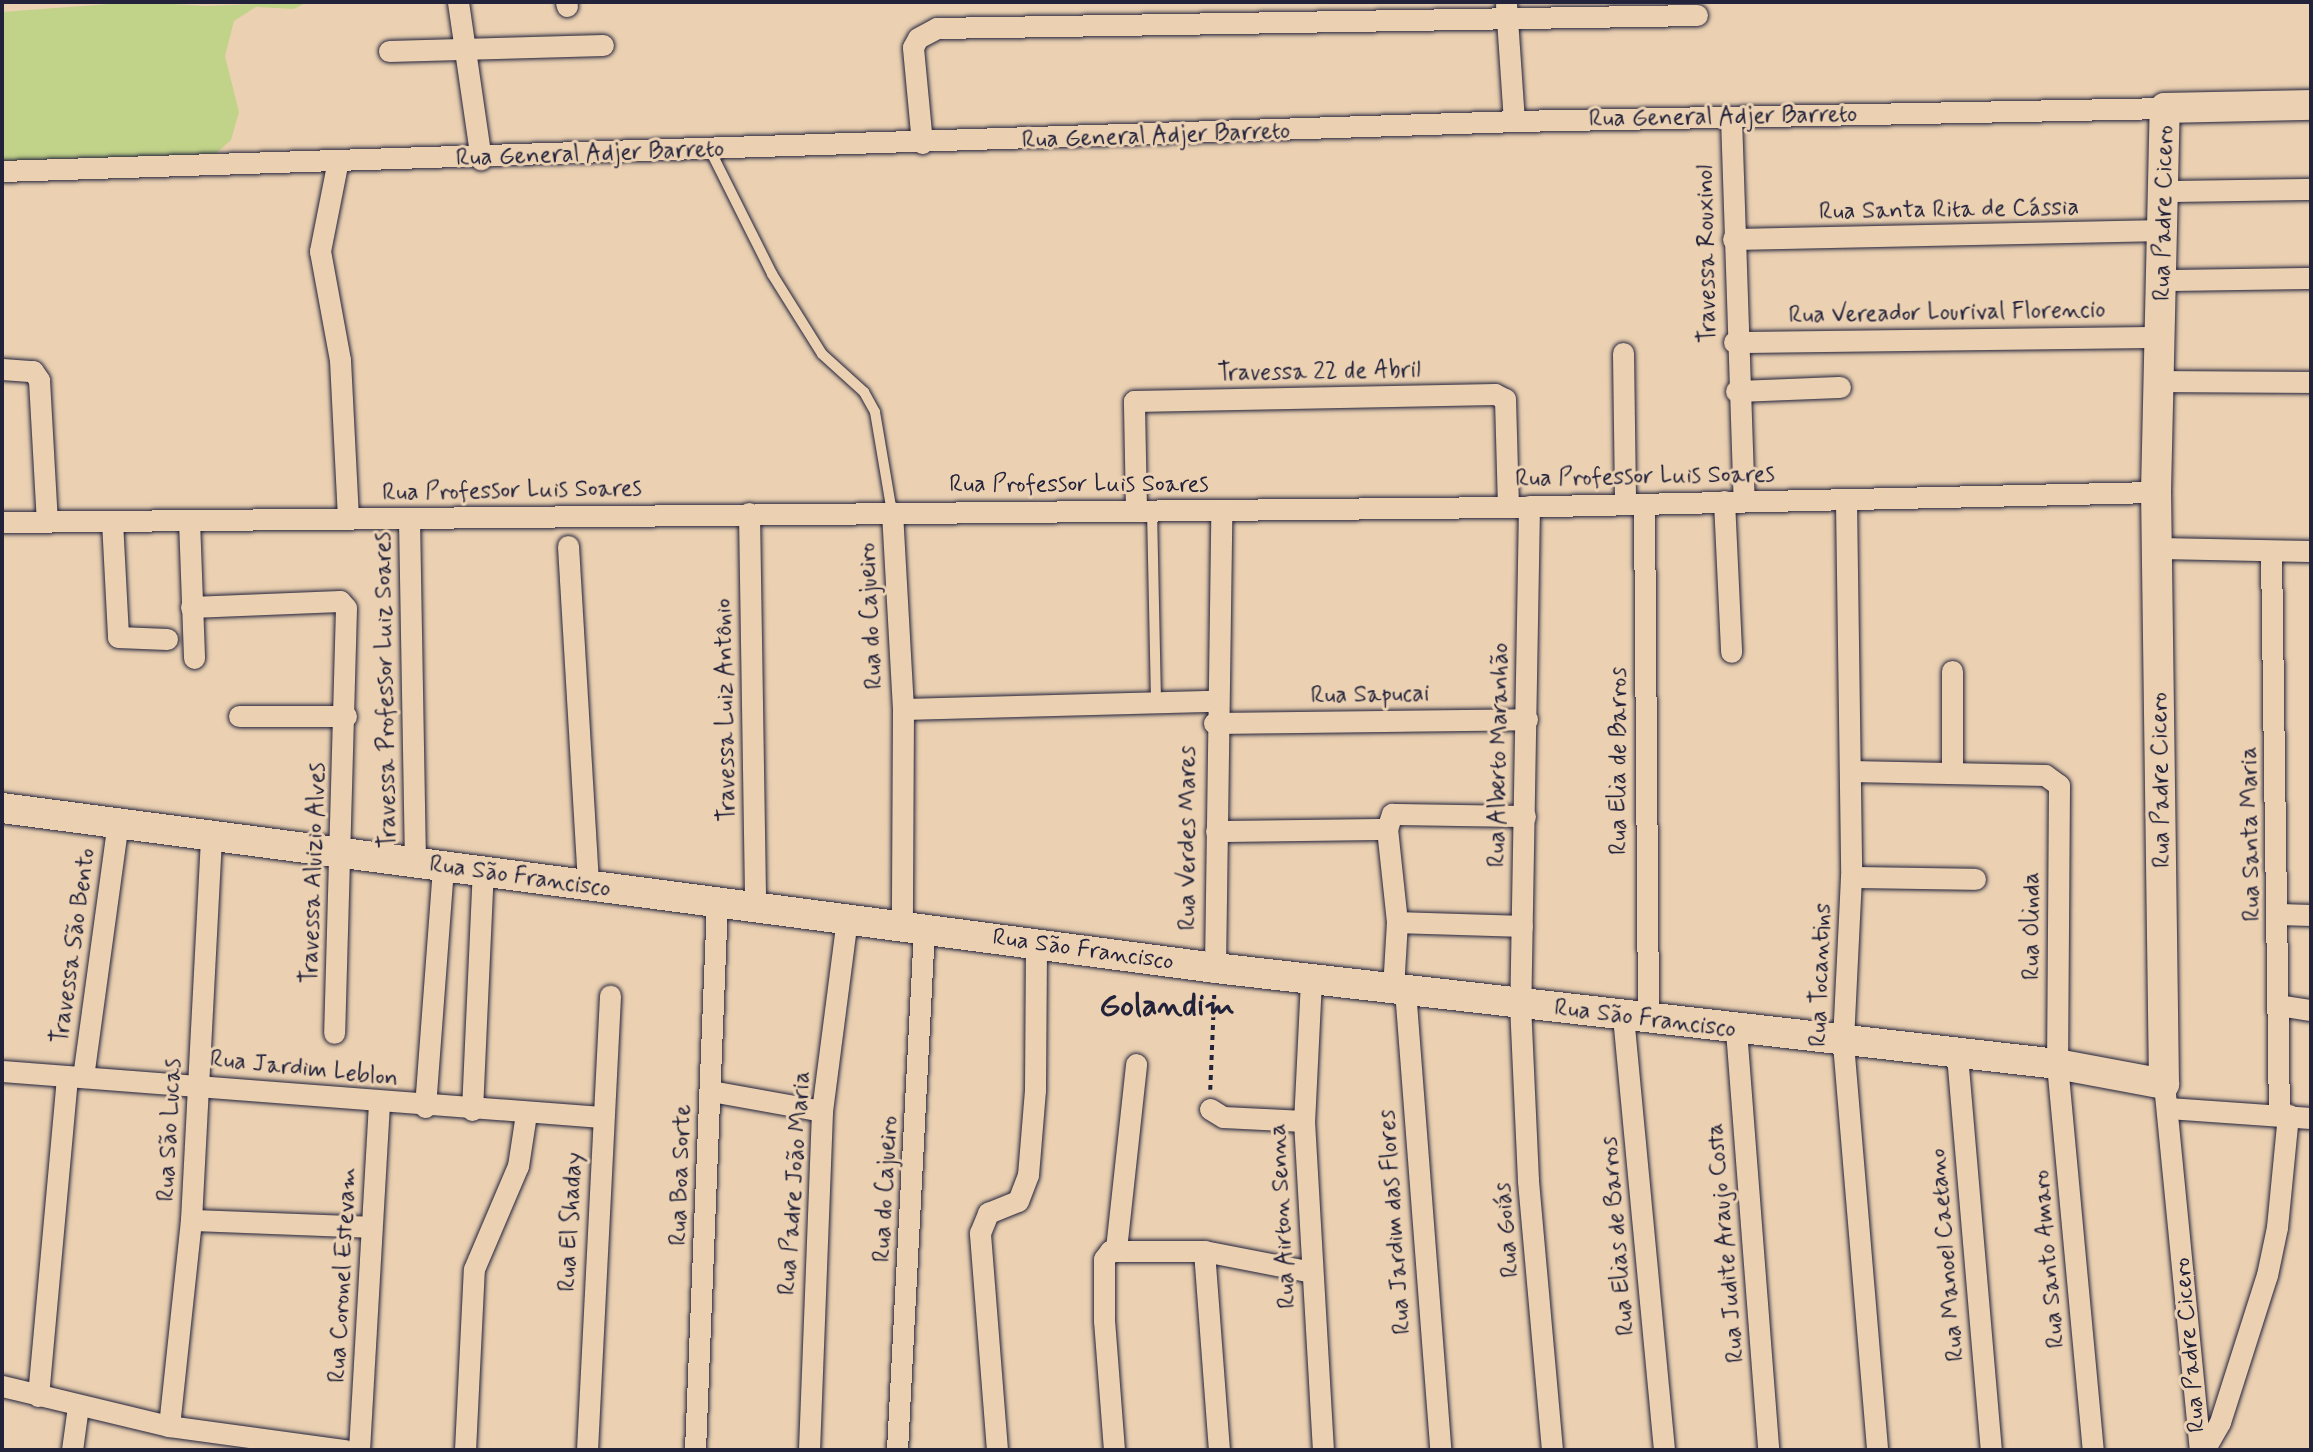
<!DOCTYPE html>
<meta charset="utf-8">
<style>
body{margin:0}
#map{position:relative;width:2313px;height:1452px;overflow:hidden;background:#ebd1b2;font-family:Mynerve,sans-serif}
div>[style]{position:absolute}
.green>*{inset:0;background:#c0d388}
.path>*{height:3.5px;margin-top:-1.75px;transform-origin:0;background:repeating-linear-gradient(90deg,#22223b 0 5px,transparent 0 10px)}
.roads{filter:drop-shadow(0 0 2px #22223b) drop-shadow(0 0 2px #22223b)}
.lane>*{height:10px;margin:-5px;padding:0 5px;transform-origin:5px;border-radius:5px;background:#ebd1b2}
.street>*{height:21px;margin:-10.5px;padding:0 10.5px;transform-origin:10.5px;border-radius:10.5px;background:#ebd1b2}
.secondary>*{height:30px;margin:-15px;padding:0 15px;transform-origin:15px;border-radius:15px;background:#ebd1b2}
span{translate:-50% -50%;white-space:nowrap;text-align:center;line-height:1.15;-webkit-text-stroke:6px #ebd1b2;paint-order:stroke}
.street-label{font-size:24px;color:#22223b}
.district-label{font-size:32px;color:#22223b;font-weight:700}
.frame{position:absolute;inset:0;border:4px solid #22223b;pointer-events:none}
</style>
<div id="map">
<div class="green">
<div style="clip-path:polygon(136px 2px,206px 6px,307px 2px,294px 9px,256px 7px,234px 21px,225px 56px,239px 112px,231px 140px,211px 158px,2px 171px,2px 12px)"></div>
</div>
<div class="path">
<div style="left:1210px;top:1090px;width:97px;rotate:-87.6deg"></div>
</div>
<div class="roads">
<div class="lane">
<div style="left:710px;top:150px;width:139px;rotate:63.4deg"></div>
<div style="left:772px;top:274px;width:94px;rotate:58deg"></div>
<div style="left:822px;top:354px;width:57px;rotate:42.1deg"></div>
<div style="left:864px;top:392px;width:23px;rotate:61deg"></div>
<div style="left:875px;top:412px;width:101px;rotate:80.4deg"></div>
<div style="left:1152px;top:510px;width:191px;rotate:88.8deg"></div>
</div>
<div class="street">
<div style="left:458px;top:2px;width:159px;rotate:81.7deg"></div>
<div style="left:566px;top:2px;width:4px;rotate:76deg"></div>
<div style="left:1506px;top:4px;width:117px;rotate:86.1deg"></div>
<div style="left:389px;top:51px;width:214px;rotate:-1.6deg"></div>
<div style="left:1731px;top:117px;width:384px;rotate:88.1deg"></div>
<div style="left:922px;top:143px;width:96px;rotate:-95.4deg"></div>
<div style="left:913px;top:47px;width:10px;rotate:-61deg"></div>
<div style="left:918px;top:38px;width:21px;rotate:-28deg"></div>
<div style="left:937px;top:28px;width:760px;rotate:-0.98deg"></div>
<div style="left:338px;top:160px;width:93px;rotate:101.2deg"></div>
<div style="left:320px;top:251px;width:111px;rotate:79.6deg"></div>
<div style="left:340px;top:360px;width:159px;rotate:87.1deg"></div>
<div style="left:2px;top:171px;width:1513px;rotate:-1.89deg"></div>
<div style="left:1514px;top:121px;width:651px;rotate:-1.14deg"></div>
<div style="left:2167px;top:191px;width:144px;rotate:-0.8deg"></div>
<div style="left:1733px;top:239px;width:432px;rotate:-1.2deg"></div>
<div style="left:2165px;top:280px;width:146px;rotate:-0.8deg"></div>
<div style="left:1734px;top:342px;width:426px;rotate:-0.7deg"></div>
<div style="left:1623px;top:353px;width:151px;rotate:89.2deg"></div>
<div style="left:2px;top:369px;width:31px;rotate:4deg"></div>
<div style="left:33px;top:371px;width:11px;rotate:56deg"></div>
<div style="left:39px;top:380px;width:142px;rotate:86.8deg"></div>
<div style="left:2161px;top:381px;width:150px;rotate:0.4deg"></div>
<div style="left:1736px;top:391px;width:104px;rotate:-2.2deg"></div>
<div style="left:1724px;top:501px;width:151px;rotate:87.3deg"></div>
<div style="left:1846px;top:501px;width:376px;rotate:89.2deg"></div>
<div style="left:1851px;top:877px;width:166px;rotate:92.8deg"></div>
<div style="left:1843px;top:1043px;width:408px;rotate:85.2deg"></div>
<div style="left:1644px;top:504px;width:514px;rotate:89.55deg"></div>
<div style="left:1529px;top:506px;width:498px;rotate:91deg"></div>
<div style="left:1520px;top:1004px;width:177px;rotate:87.4deg"></div>
<div style="left:1528px;top:1181px;width:270px;rotate:84.9deg"></div>
<div style="left:1136px;top:509px;width:108px;rotate:-91.1deg"></div>
<div style="left:1134px;top:401px;width:361px;rotate:-1.1deg"></div>
<div style="left:1495px;top:394px;width:11px;rotate:27deg"></div>
<div style="left:1505px;top:399px;width:108px;rotate:88.4deg"></div>
<div style="left:892px;top:512px;width:197px;rotate:86.8deg"></div>
<div style="left:903px;top:709px;width:217px;rotate:90.3deg"></div>
<div style="left:749px;top:513px;width:394px;rotate:89.1deg"></div>
<div style="left:409px;top:518px;width:344px;rotate:89deg"></div>
<div style="left:189px;top:520px;width:138px;rotate:87.9deg"></div>
<div style="left:112px;top:521px;width:116px;rotate:87deg"></div>
<div style="left:118px;top:637px;width:49px;rotate:2.3deg"></div>
<div style="left:2px;top:522px;width:1506px;rotate:-0.57deg"></div>
<div style="left:1508px;top:507px;width:648px;rotate:-1.33deg"></div>
<div style="left:568px;top:546px;width:342px;rotate:86.6deg"></div>
<div style="left:2157px;top:548px;width:154px;rotate:1.1deg"></div>
<div style="left:2271px;top:552px;width:563px;rotate:89.19deg"></div>
<div style="left:191px;top:607px;width:149px;rotate:-2.3deg"></div>
<div style="left:340px;top:601px;width:9px;rotate:49deg"></div>
<div style="left:346px;top:608px;width:425px;rotate:91.6deg"></div>
<div style="left:903px;top:709px;width:312px;rotate:-1.5deg"></div>
<div style="left:239px;top:716px;width:107px"></div>
<div style="left:1214px;top:723px;width:313px;rotate:-0.7deg"></div>
<div style="left:1850px;top:771px;width:195px;rotate:1.2deg"></div>
<div style="left:2045px;top:775px;width:17px;rotate:36deg"></div>
<div style="left:2059px;top:785px;width:279px;rotate:90.4deg"></div>
<div style="left:2057px;top:1064px;width:388px;rotate:84.7deg"></div>
<div style="left:1952px;top:772px;width:101px;rotate:-90deg"></div>
<div style="left:1216px;top:831px;width:171px;rotate:-0.7deg"></div>
<div style="left:1851px;top:877px;width:124px;rotate:0.9deg"></div>
<div style="left:2279px;top:914px;width:32px;rotate:2deg"></div>
<div style="left:1397px;top:922px;width:94px;rotate:-96.1deg"></div>
<div style="left:1387px;top:829px;width:16px;rotate:-72deg"></div>
<div style="left:1392px;top:814px;width:133px;rotate:0.9deg"></div>
<div style="left:1215px;top:968px;width:458px;rotate:-89.2deg"></div>
<div style="left:1311px;top:980px;width:141px;rotate:92.8deg"></div>
<div style="left:1304px;top:1121px;width:330px;rotate:86.7deg"></div>
<div style="left:1393px;top:989px;width:67px;rotate:-86.6deg"></div>
<div style="left:1397px;top:922px;width:125px;rotate:1.8deg"></div>
<div style="left:1405px;top:990px;width:461px;rotate:85.6deg"></div>
<div style="left:2278px;top:1005px;width:33px;rotate:9deg"></div>
<div style="left:1623px;top:1016px;width:436px;rotate:84.6deg"></div>
<div style="left:1736px;top:1030px;width:421px;rotate:85.6deg"></div>
<div style="left:1957px;top:1055px;width:396px;rotate:85.1deg"></div>
<div style="left:2px;top:1071px;width:601px;rotate:4.39deg"></div>
<div style="left:83px;top:1077px;width:257px;rotate:-82.2deg"></div>
<div style="left:2164px;top:1084px;width:368px;rotate:84.4deg"></div>
<div style="left:711px;top:1091px;width:113px;rotate:10.2deg"></div>
<div style="left:425px;top:1107px;width:242px;rotate:-85.7deg"></div>
<div style="left:2168px;top:1108px;width:143px;rotate:4deg"></div>
<div style="left:1210px;top:1109px;width:15px;rotate:32deg"></div>
<div style="left:1223px;top:1117px;width:81px;rotate:2.8deg"></div>
<div style="left:472px;top:1110px;width:238px;rotate:-87.4deg"></div>
<div style="left:191px;top:1220px;width:180px;rotate:2.2deg"></div>
<div style="left:1116px;top:1249px;width:186px;rotate:-83.8deg"></div>
<div style="left:1204px;top:1251px;width:200px;rotate:85.7deg"></div>
<div style="left:2px;top:1386px;width:172px;rotate:13.5deg"></div>
<div style="left:169px;top:1426px;width:178px;rotate:7.8deg"></div>
<div style="left:38px;top:1396px;width:321px;rotate:-84.8deg"></div>
<div style="left:169px;top:1426px;width:207px;rotate:-83.9deg"></div>
<div style="left:191px;top:1220px;width:385px;rotate:-87deg"></div>
<div style="left:72px;top:1450px;width:44px;rotate:-82.2deg"></div>
<div style="left:359px;top:1450px;width:349px;rotate:-86.7deg"></div>
<div style="left:465px;top:1450px;width:181px;rotate:-87.2deg"></div>
<div style="left:474px;top:1269px;width:112px;rotate:-66.9deg"></div>
<div style="left:518px;top:1166px;width:53px;rotate:-81.3deg"></div>
<div style="left:587px;top:1450px;width:455px;rotate:-87.1deg"></div>
<div style="left:695px;top:1450px;width:548px;rotate:-87.7deg"></div>
<div style="left:809px;top:1450px;width:339px;rotate:-87.8deg"></div>
<div style="left:822px;top:1111px;width:194px;rotate:-82.6deg"></div>
<div style="left:897px;top:1450px;width:521px;rotate:-87.03deg"></div>
<div style="left:997px;top:1450px;width:218px;rotate:-94.5deg"></div>
<div style="left:980px;top:1233px;width:22px;rotate:-68deg"></div>
<div style="left:988px;top:1213px;width:32px;rotate:-22deg"></div>
<div style="left:1018px;top:1201px;width:28px;rotate:-69deg"></div>
<div style="left:1028px;top:1175px;width:85px;rotate:-85.3deg"></div>
<div style="left:1035px;top:1090px;width:146px;rotate:-89.6deg"></div>
<div style="left:1114px;top:1450px;width:129px;rotate:-94.4deg"></div>
<div style="left:1104px;top:1321px;width:62px;rotate:-90deg"></div>
<div style="left:1104px;top:1259px;width:10px;rotate:-53deg"></div>
<div style="left:1110px;top:1251px;width:94px"></div>
<div style="left:1204px;top:1251px;width:110px;rotate:11deg"></div>
<div style="left:2204px;top:1450px;width:32px;rotate:-60deg"></div>
<div style="left:2220px;top:1422px;width:154px;rotate:-72.3deg"></div>
<div style="left:2267px;top:1275px;width:49px;rotate:-78.2deg"></div>
<div style="left:2277px;top:1227px;width:113px;rotate:-84.4deg"></div>
</div>
<div class="secondary">
<div style="left:2px;top:808px;width:1224px;rotate:7.51deg"></div>
<div style="left:1215px;top:968px;width:847px;rotate:6.5deg"></div>
<div style="left:2057px;top:1064px;width:109px;rotate:10.6deg"></div>
<div style="left:2164px;top:1084px;width:592px;rotate:-90.77deg"></div>
<div style="left:2156px;top:492px;width:384px;rotate:-88.7deg"></div>
<div style="left:2165px;top:108px;width:146px;rotate:-1.2deg"></div>
</div>
</div>
<div class="street-label">
<span style="left:1723px;top:117px;rotate:-1deg">Rua General Adjer Barreto</span>
<span style="left:1156px;top:136px;rotate:-2deg">Rua General Adjer Barreto</span>
<span style="left:590px;top:154px;rotate:-2deg">Rua General Adjer Barreto</span>
<span style="left:1949px;top:210px;rotate:-1deg">Rua Santa Rita de Cássia</span>
<span style="left:2164px;top:213px;rotate:-89deg">Rua Padre Cicero</span>
<span style="left:1707px;top:254px;rotate:-91deg">Travessa Rouxinol</span>
<span style="left:1947px;top:313px;rotate:-1deg">Rua Vereador Lourival Florencio</span>
<span style="left:1319px;top:372px;rotate:-1deg">Travessa 22 de Abril</span>
<span style="left:1645px;top:477px;rotate:-1deg">Rua Professor Luis Soares</span>
<span style="left:1079px;top:485px">Rua Professor Luis Soares</span>
<span style="left:512px;top:491px;rotate:-1deg">Rua Professor Luis Soares</span>
<span style="left:871px;top:616px;rotate:-93deg">Rua do Cajueiro</span>
<span style="left:386px;top:690px;rotate:-91deg">Travessa Professor Luiz Soares</span>
<span style="left:1370px;top:695px;rotate:-1deg">Rua Sapucai</span>
<span style="left:726px;top:710px;rotate:-91deg">Travessa Luiz Antônio</span>
<span style="left:1499px;top:755px;rotate:-89deg">Rua Alberto Maranhão</span>
<span style="left:1619px;top:761px;rotate:-90deg">Rua Elia de Barros</span>
<span style="left:2161px;top:780px;rotate:-91deg">Rua Padre Cicero</span>
<span style="left:2251px;top:834px;rotate:-91deg">Rua Santa Maria</span>
<span style="left:1188px;top:838px;rotate:-90deg">Rua Verdes Mares</span>
<span style="left:314px;top:873px;rotate:-88deg">Travessa Aluizio Alves</span>
<span style="left:520px;top:877px;rotate:8deg">Rua São Francisco</span>
<span style="left:2032px;top:926px;rotate:-90deg">Rua Olinda</span>
<span style="left:74px;top:946px;rotate:-82deg">Travessa São Bento</span>
<span style="left:1083px;top:950px;rotate:8deg">Rua São Francisco</span>
<span style="left:1821px;top:975px;rotate:-88deg">Rua Tocantins</span>
<span style="left:1645px;top:1019px;rotate:7deg">Rua São Francisco</span>
<span style="left:304px;top:1069px;rotate:6deg">Rua Jardim Leblon</span>
<span style="left:170px;top:1130px;rotate:-87deg">Rua São Lucas</span>
<span style="left:681px;top:1175px;rotate:-88deg">Rua Boa Sorte</span>
<span style="left:795px;top:1183px;rotate:-86deg">Rua Padre João Maria</span>
<span style="left:886px;top:1189px;rotate:-87deg">Rua do Cajueiro</span>
<span style="left:1283px;top:1216px;rotate:-93deg">Rua Airton Senna</span>
<span style="left:571px;top:1222px;rotate:-87deg">Rua El Shaday</span>
<span style="left:1395px;top:1222px;rotate:-94deg">Rua Jardim das Flores</span>
<span style="left:1507px;top:1230px;rotate:-95deg">Rua Goiás</span>
<span style="left:1618px;top:1236px;rotate:-95deg">Rua Elias de Barros</span>
<span style="left:1726px;top:1243px;rotate:-95deg">Rua Judite Araujo Costa</span>
<span style="left:1947px;top:1255px;rotate:-95deg">Rua Manoel Caetano</span>
<span style="left:2049px;top:1259px;rotate:-95deg">Rua Santo Amaro</span>
<span style="left:343px;top:1275px;rotate:-87deg">Rua Coronel Estevam</span>
<span style="left:2190px;top:1345px;rotate:-95deg">Rua Padre Cicero</span>
</div>
<div class="district-label">
<span style="left:1167px;top:1006px">Golandim</span>
</div>
<div class="frame"></div>
</div>
